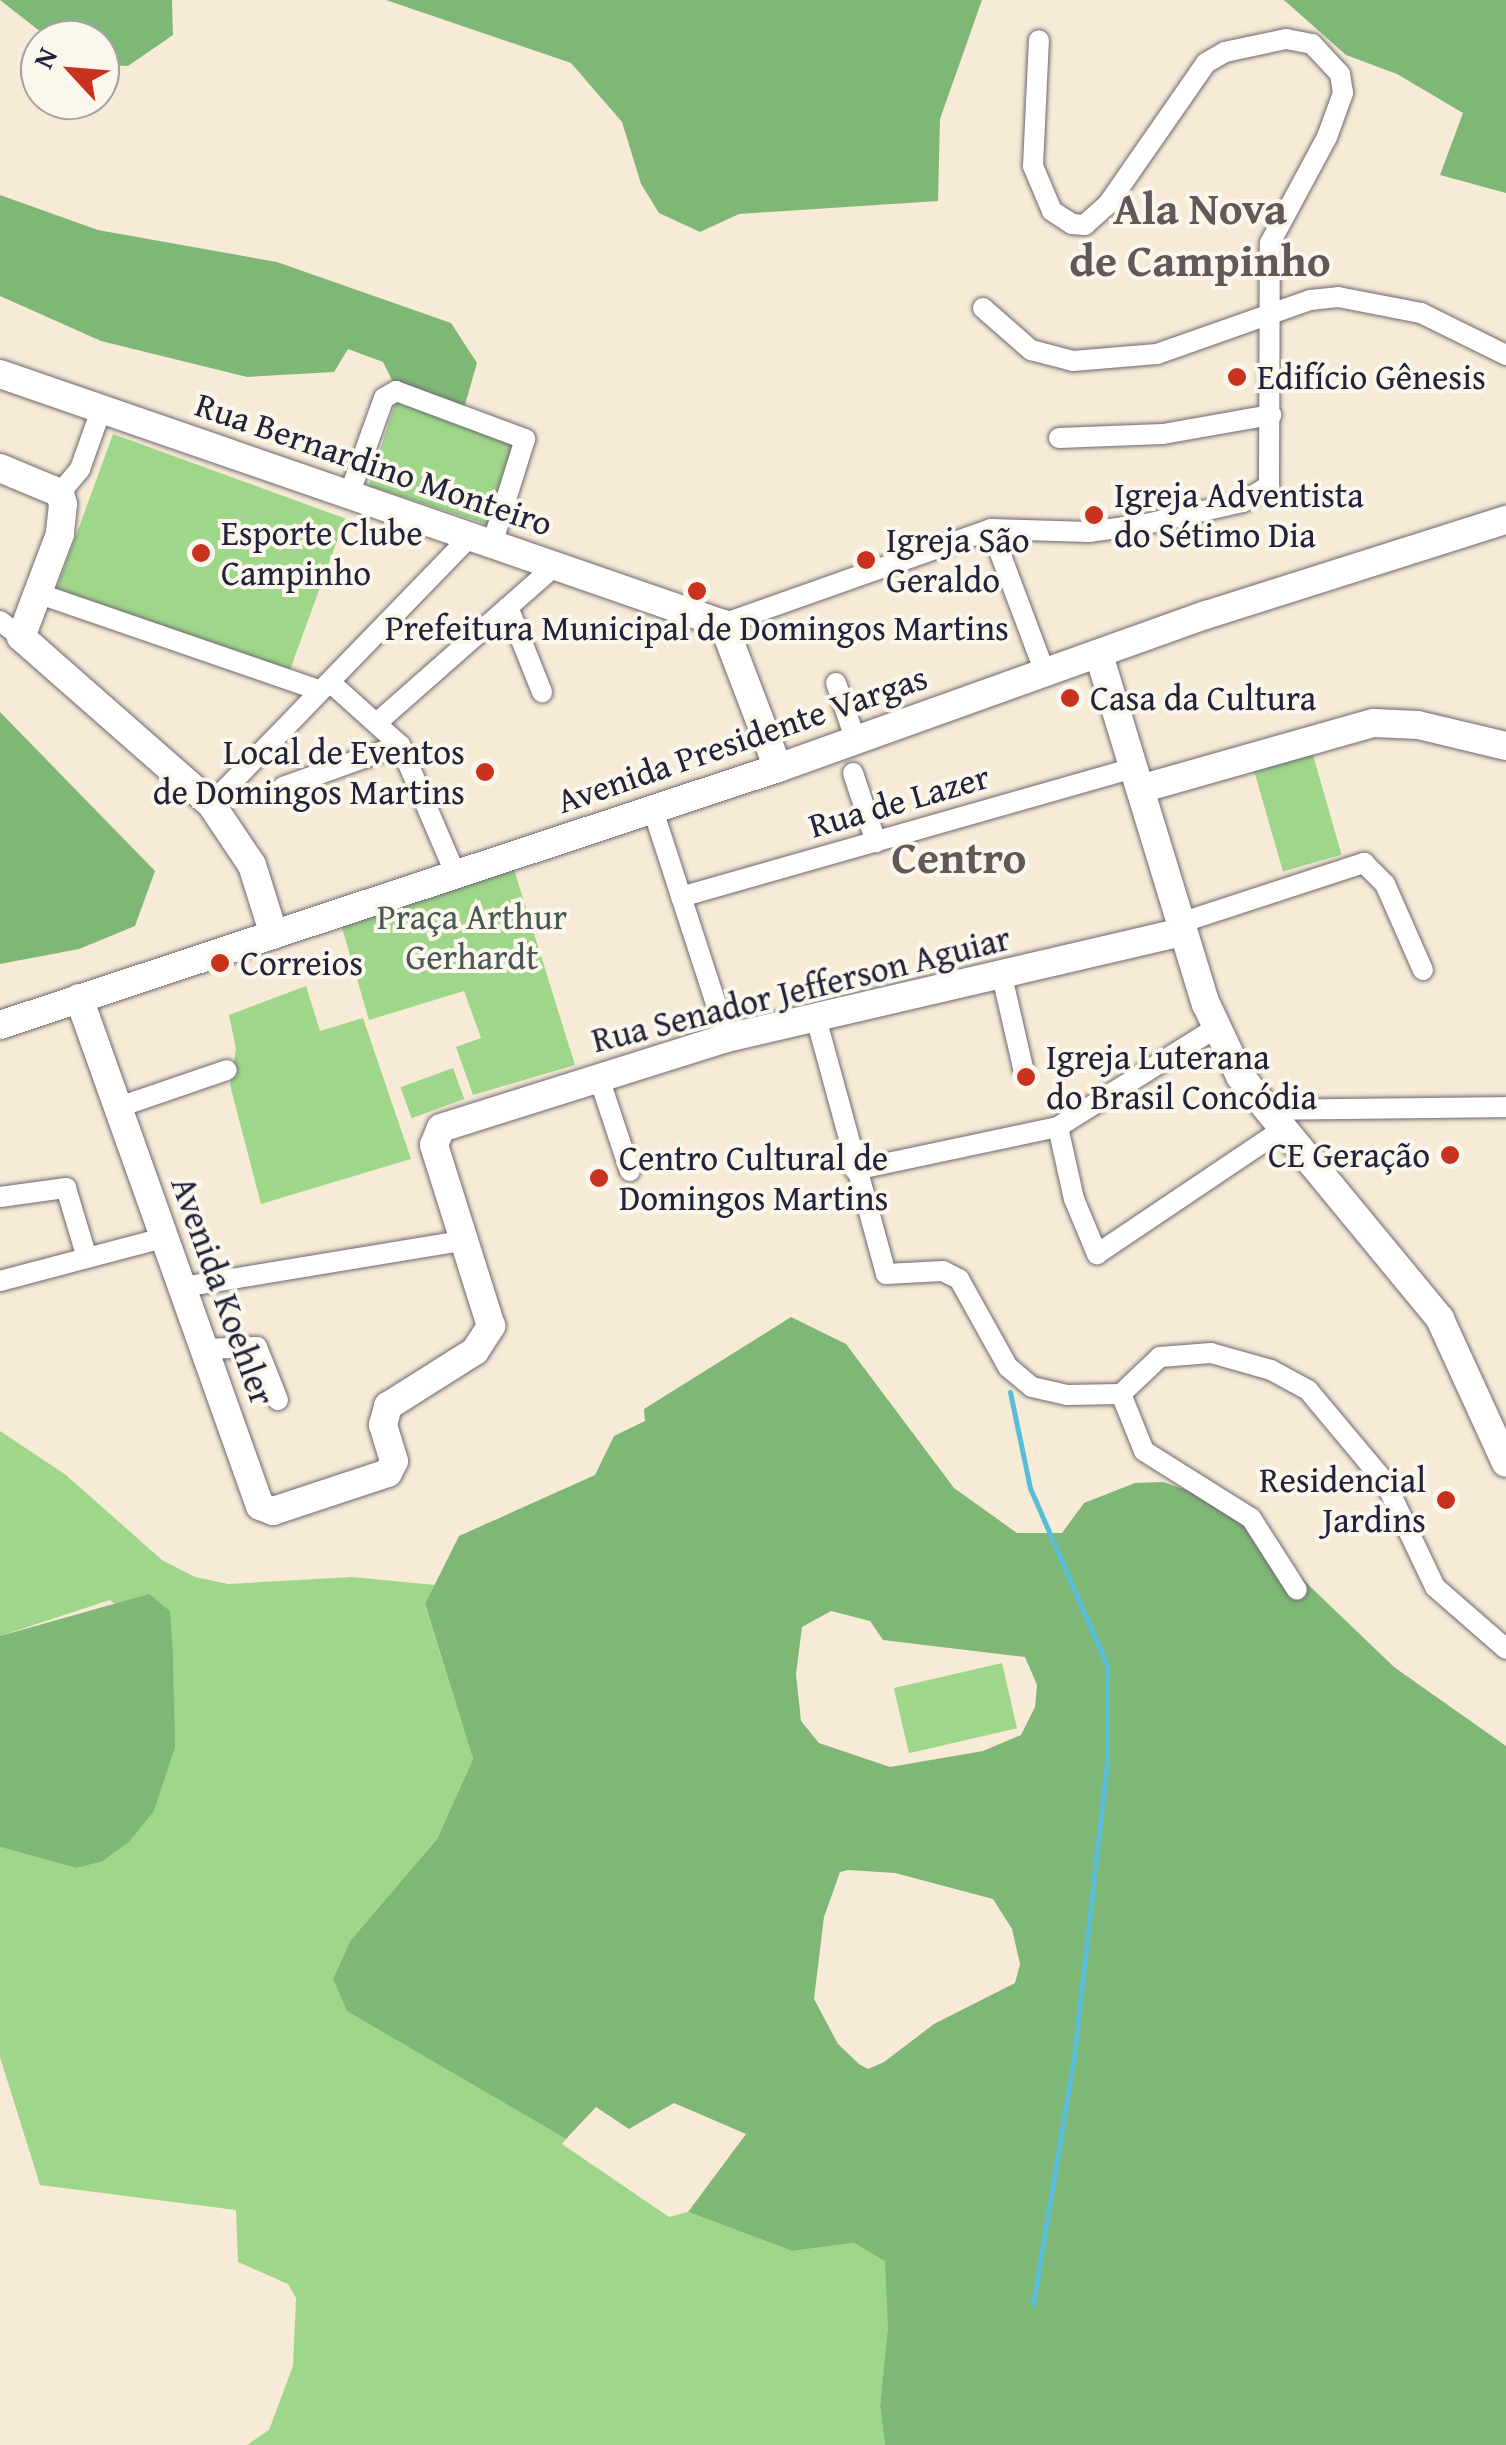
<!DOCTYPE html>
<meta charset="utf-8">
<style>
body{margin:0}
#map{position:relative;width:1506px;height:2445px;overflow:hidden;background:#f7ead6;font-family:"Gentium Book Plus",serif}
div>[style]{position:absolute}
.green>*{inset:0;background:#9fd78a;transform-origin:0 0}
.forest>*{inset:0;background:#7fb876}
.stream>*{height:5px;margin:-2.5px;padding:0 2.5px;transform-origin:2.5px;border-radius:2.5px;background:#5abdd8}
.roads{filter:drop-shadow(0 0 2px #6d6871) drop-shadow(0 0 2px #6d6871)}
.street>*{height:20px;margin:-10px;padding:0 10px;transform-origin:10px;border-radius:10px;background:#fff}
.secondary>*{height:28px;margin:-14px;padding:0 14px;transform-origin:14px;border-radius:14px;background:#fff}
.dots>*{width:28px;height:28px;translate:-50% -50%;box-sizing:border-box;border:5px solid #fbf7ec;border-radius:50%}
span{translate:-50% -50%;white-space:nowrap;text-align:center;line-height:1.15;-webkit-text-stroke:8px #fbf7ec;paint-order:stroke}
.poi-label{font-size:35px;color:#22223b}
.left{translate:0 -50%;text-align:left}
.right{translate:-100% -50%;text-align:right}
.street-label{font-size:35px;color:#22223b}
.park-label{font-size:35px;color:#485853}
.district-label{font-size:45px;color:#625759;font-weight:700}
.north{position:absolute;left:20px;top:20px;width:100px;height:100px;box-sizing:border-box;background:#fbf7ec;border:2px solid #a4a2a5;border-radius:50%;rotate:296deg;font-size:28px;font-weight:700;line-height:40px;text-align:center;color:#22223b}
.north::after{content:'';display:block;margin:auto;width:35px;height:45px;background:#c8321e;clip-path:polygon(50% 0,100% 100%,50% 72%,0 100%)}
</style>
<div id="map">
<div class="green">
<div style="left:396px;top:401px;width:127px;height:89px;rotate:18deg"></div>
<div style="left:113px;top:434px;width:247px;height:165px;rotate:20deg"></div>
<div style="left:1311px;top:748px;width:111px;height:61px;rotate:74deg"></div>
<div style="clip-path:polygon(513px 866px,575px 1065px,473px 1095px,456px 1047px,481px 1038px,464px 991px,369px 1020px,340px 921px)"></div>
<div style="clip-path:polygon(306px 986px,320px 1031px,363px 1018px,411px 1159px,261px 1204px,230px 1085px,236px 1049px,229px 1015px)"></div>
<div style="left:453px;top:1068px;width:33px;height:56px;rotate:70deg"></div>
<div style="clip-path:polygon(0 1431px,66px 1475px,162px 1560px,195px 1577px,228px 1584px,352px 1577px,435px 1585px,425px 1605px,473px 1759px,437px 1839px,350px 1941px,333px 1979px,347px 2010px,566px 2139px,562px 2144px,669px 2217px,688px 2212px,792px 2251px,854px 2243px,886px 2261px,889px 2328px,880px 2406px,885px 2445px,247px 2445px,269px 2430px,293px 2366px,296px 2298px,288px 2284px,238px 2262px,236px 2210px,40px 2185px,0 2057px,0 1847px,76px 1868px,101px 1862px,174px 1719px,173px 1652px,110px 1600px,0 1636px)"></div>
<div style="left:1002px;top:1663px;width:67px;height:111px;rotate:77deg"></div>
</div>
<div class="forest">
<div style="clip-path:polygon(0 0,172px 0,173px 35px,128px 66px,100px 65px,100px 40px,51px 40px)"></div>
<div style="clip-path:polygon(386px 0,982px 0,940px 119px,938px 201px,739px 214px,700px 232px,659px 213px,641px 184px,622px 122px,571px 63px)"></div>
<div style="clip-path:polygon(1284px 0,1506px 0,1506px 193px,1440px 175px,1463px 113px,1397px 74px,1346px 55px)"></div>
<div style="clip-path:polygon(0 195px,98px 230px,277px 262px,451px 323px,477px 363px,464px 408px,393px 382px,383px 362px,348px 349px,334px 372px,247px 377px,101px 341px,0 296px)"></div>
<div style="clip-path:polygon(0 712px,155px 871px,135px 926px,79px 949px,0 964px)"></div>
<div style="clip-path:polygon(evenodd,791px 1317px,846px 1344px,954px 1488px,1017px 1533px,1062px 1533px,1084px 1503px,1135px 1483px,1163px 1482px,1222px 1502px,1394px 1667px,1506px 1746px,1506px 2445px,885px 2445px,880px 2406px,888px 2328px,885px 2261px,854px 2243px,792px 2251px,688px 2212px,746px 2134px,674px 2103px,629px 2129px,596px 2107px,566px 2139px,347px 2011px,333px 1979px,350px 1941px,437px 1839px,473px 1759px,425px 1604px,459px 1536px,595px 1475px,614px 1436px,645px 1421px,644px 1409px,791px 1317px,831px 1611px,870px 1621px,883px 1640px,1025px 1657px,1037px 1685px,1035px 1707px,1021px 1735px,983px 1751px,890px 1767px,819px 1743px,801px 1721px,796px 1674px,802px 1627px,831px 1611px,791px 1317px,848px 1870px,895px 1873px,993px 1899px,1012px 1929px,1020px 1964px,1015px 1983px,934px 2024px,884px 2062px,868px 2069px,859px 2064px,838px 2044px,814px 1999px,824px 1917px,840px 1872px,848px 1870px)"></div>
<div style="clip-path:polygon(149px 1594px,170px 1611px,173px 1652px,175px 1747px,154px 1811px,129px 1842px,101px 1862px,76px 1868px,0 1847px,0 1636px)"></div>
</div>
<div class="stream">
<div style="left:1010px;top:1392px;width:98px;rotate:78.2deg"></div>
<div style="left:1030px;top:1488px;width:193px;rotate:66.5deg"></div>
<div style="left:1107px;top:1665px;width:97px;rotate:90deg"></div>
<div style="left:1107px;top:1762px;width:303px;rotate:96.4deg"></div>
<div style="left:1073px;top:2063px;width:244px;rotate:99.4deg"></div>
</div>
<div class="roads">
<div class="street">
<div style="left:983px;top:308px;width:64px;rotate:41.2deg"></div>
<div style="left:1031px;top:350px;width:43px;rotate:14.7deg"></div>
<div style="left:1073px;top:361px;width:84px;rotate:-4.8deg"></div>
<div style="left:1157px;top:354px;width:162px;rotate:-19.4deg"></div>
<div style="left:1310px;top:300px;width:28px;rotate:-6deg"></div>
<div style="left:1338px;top:297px;width:85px;rotate:10.9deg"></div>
<div style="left:1421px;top:313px;width:95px;rotate:26.3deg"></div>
<div style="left:1059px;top:438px;width:104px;rotate:-2.2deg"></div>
<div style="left:1163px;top:434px;width:110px;rotate:-10deg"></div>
<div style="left:60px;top:493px;width:31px;rotate:-50deg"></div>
<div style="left:80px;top:469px;width:63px;rotate:-70.4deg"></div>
<div style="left:349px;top:495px;width:103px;rotate:-70.2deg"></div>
<div style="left:384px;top:398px;width:14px;rotate:-30deg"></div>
<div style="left:396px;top:391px;width:138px;rotate:20.4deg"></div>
<div style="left:525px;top:439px;width:110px;rotate:107.4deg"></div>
<div style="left:991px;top:529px;width:156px;rotate:69.4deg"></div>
<div style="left:37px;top:593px;width:300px;rotate:19deg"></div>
<div style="left:508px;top:607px;width:92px;rotate:68.2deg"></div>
<div style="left:0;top:621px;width:26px;rotate:37deg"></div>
<div style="left:723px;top:624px;width:284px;rotate:-19.5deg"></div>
<div style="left:991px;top:529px;width:98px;rotate:1.8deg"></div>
<div style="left:1089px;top:532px;width:58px;rotate:-8deg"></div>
<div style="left:1146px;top:524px;width:99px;rotate:-12.8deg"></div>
<div style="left:1243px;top:502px;width:31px;rotate:-32deg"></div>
<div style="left:1269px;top:486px;width:243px;rotate:-89.8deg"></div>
<div style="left:1270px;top:243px;width:120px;rotate:-61.7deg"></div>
<div style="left:1327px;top:137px;width:47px;rotate:-70deg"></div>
<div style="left:1343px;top:93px;width:19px;rotate:-99deg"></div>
<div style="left:1340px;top:74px;width:41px;rotate:-133deg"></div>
<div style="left:1312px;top:44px;width:26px;rotate:-169deg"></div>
<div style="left:1286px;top:39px;width:62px;rotate:168deg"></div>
<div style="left:1225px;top:52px;width:22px;rotate:150deg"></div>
<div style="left:1206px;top:63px;width:172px;rotate:124.8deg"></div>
<div style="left:1108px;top:204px;width:31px;rotate:138deg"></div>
<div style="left:1085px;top:225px;width:13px;rotate:-176deg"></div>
<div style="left:1072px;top:224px;width:24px;rotate:-147deg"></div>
<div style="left:1052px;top:211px;width:49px;rotate:-112.9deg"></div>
<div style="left:1033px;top:166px;width:126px;rotate:-87.3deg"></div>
<div style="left:330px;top:682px;width:94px;rotate:42deg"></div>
<div style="left:400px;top:745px;width:142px;rotate:66.7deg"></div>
<div style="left:836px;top:683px;width:61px;rotate:71deg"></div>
<div style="left:379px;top:721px;width:236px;rotate:-41.4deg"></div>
<div style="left:853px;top:773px;width:73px;rotate:71.6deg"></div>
<div style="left:283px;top:787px;width:124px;rotate:-19.7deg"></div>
<div style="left:211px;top:804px;width:373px;rotate:-45.9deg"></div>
<div style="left:653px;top:810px;width:240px;rotate:72deg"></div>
<div style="left:681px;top:897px;width:472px;rotate:-15.9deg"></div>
<div style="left:1180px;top:923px;width:194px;rotate:-18.1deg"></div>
<div style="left:1364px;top:863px;width:30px;rotate:45deg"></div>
<div style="left:1385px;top:884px;width:94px;rotate:66.2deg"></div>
<div style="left:1002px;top:976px;width:98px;rotate:77.1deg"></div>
<div style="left:816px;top:1018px;width:265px;rotate:74.7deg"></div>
<div style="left:886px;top:1274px;width:57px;rotate:-3deg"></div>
<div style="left:943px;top:1271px;width:18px;rotate:27deg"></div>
<div style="left:959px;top:1279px;width:101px;rotate:60.9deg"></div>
<div style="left:1008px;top:1367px;width:31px;rotate:40deg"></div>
<div style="left:1032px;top:1387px;width:36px;rotate:13deg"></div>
<div style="left:1067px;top:1395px;width:54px;rotate:-1.1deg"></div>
<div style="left:599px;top:1078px;width:98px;rotate:71.6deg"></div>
<div style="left:116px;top:1108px;width:117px;rotate:-18.9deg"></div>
<div style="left:1267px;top:1110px;width:239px;rotate:-0.7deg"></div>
<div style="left:1058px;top:1127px;width:74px;rotate:77.5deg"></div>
<div style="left:1074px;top:1199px;width:60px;rotate:67.3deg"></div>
<div style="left:1097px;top:1254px;width:224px;rotate:-33.9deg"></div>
<div style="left:855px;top:1170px;width:208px;rotate:-12deg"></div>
<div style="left:1058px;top:1127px;width:186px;rotate:-32.1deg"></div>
<div style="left:0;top:1197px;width:67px;rotate:-7.8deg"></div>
<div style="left:66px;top:1188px;width:73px;rotate:73.3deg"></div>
<div style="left:0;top:1281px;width:172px;rotate:-14.8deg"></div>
<div style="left:183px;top:1287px;width:288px;rotate:-9.4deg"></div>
<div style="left:205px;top:1349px;width:52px;rotate:-2.2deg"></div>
<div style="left:257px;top:1347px;width:57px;rotate:68.4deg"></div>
<div style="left:1121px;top:1394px;width:54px;rotate:-43.5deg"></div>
<div style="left:1160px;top:1357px;width:51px;rotate:-4.5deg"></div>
<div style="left:1211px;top:1353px;width:62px;rotate:15.8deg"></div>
<div style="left:1271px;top:1370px;width:42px;rotate:28.4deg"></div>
<div style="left:1308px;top:1390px;width:120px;rotate:50.1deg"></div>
<div style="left:1385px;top:1482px;width:116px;rotate:64.5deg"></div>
<div style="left:1435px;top:1587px;width:94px;rotate:41.1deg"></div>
<div style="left:1121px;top:1394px;width:61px;rotate:68deg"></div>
<div style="left:1144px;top:1451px;width:126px;rotate:32.1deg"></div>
<div style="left:1251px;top:1518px;width:85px;rotate:57.4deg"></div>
</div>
<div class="secondary">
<div style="left:0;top:374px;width:765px;rotate:19.07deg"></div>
<div style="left:723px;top:624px;width:154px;rotate:69.1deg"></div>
<div style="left:0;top:468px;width:65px;rotate:22.6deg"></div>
<div style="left:60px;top:493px;width:11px;rotate:75deg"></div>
<div style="left:63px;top:504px;width:30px;rotate:96deg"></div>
<div style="left:60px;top:534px;width:110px;rotate:110.7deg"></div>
<div style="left:21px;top:637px;width:253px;rotate:41.3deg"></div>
<div style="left:211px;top:804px;width:73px;rotate:56.1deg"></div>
<div style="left:252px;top:865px;width:73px;rotate:72.6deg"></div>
<div style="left:1099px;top:655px;width:365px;rotate:73deg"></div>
<div style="left:1206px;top:1004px;width:80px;rotate:64.7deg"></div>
<div style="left:1240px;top:1076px;width:315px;rotate:50.5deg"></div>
<div style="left:1440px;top:1319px;width:158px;rotate:65.4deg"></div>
<div style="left:1140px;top:789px;width:243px;rotate:-15.8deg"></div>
<div style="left:1374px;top:723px;width:44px;rotate:2.6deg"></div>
<div style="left:1418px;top:725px;width:90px;rotate:13.4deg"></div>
<div style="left:79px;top:998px;width:539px;rotate:70.39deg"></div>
<div style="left:260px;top:1506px;width:14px;rotate:21deg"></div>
<div style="left:273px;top:1511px;width:121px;rotate:-18.3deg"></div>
<div style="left:388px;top:1473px;width:13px;rotate:-63deg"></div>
<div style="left:394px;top:1461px;width:38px;rotate:-107deg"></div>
<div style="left:383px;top:1425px;width:20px;rotate:-75deg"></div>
<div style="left:388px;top:1406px;width:103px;rotate:-32.3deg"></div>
<div style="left:475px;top:1351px;width:30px;rotate:-57deg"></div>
<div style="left:491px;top:1326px;width:190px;rotate:-107.5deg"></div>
<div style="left:434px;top:1145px;width:18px;rotate:-68deg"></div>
<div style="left:441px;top:1128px;width:300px;rotate:-17.5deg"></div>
<div style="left:727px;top:1038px;width:467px;rotate:-13.1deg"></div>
<div style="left:0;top:1025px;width:819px;rotate:-18.28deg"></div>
<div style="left:778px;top:768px;width:455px;rotate:-19.7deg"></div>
<div style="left:1206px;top:615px;width:315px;rotate:-17.6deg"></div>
</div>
</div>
<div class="dots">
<div style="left:1237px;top:377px;background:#c8321e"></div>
<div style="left:1094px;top:515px;background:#c8321e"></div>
<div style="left:201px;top:553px;background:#c8321e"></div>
<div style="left:866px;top:560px;background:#c8321e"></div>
<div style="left:697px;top:591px;background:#c8321e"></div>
<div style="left:1070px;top:698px;background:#c8321e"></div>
<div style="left:485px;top:772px;background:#c8321e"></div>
<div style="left:220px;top:963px;background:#c8321e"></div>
<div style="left:1026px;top:1077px;background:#c8321e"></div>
<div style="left:1450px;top:1155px;background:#c8321e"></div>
<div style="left:599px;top:1178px;background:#c8321e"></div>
<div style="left:1446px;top:1500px;background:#c8321e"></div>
</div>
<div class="poi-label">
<span class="left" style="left:1257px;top:377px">Edifício Gênesis</span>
<span class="left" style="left:1114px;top:515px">Igreja Adventista<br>do Sétimo Dia</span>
<span class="left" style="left:221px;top:553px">Esporte Clube<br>Campinho</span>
<span class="left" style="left:886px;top:560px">Igreja São<br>Geraldo</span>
<span style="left:697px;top:628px">Prefeitura Municipal de Domingos Martins</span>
<span class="left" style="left:1090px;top:698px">Casa da Cultura</span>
<span class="right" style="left:465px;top:772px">Local de Eventos<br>de Domingos Martins</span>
<span class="left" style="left:240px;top:963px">Correios</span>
<span class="left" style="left:1046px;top:1077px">Igreja Luterana<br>do Brasil Concódia</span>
<span class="right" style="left:1430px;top:1155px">CE Geração</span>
<span class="left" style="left:619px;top:1178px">Centro Cultural de<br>Domingos Martins</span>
<span class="right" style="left:1426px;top:1500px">Residencial<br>Jardins</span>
</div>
<div class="street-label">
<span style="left:374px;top:464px;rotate:19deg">Rua Bernardino Monteiro</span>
<span style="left:742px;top:739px;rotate:-19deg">Avenida Presidente Vargas</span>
<span style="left:899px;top:801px;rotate:-16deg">Rua de Lazer</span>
<span style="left:801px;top:989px;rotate:-14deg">Rua Senador Jefferson Aguiar</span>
<span style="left:223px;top:1291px;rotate:70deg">Avenida Koehler</span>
</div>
<div class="park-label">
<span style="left:472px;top:937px">Praça Arthur<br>Gerhardt</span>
</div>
<div class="district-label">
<span style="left:1200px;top:234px">Ala Nova<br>de Campinho</span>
<span style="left:959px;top:857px">Centro</span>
</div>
<div class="north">N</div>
</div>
